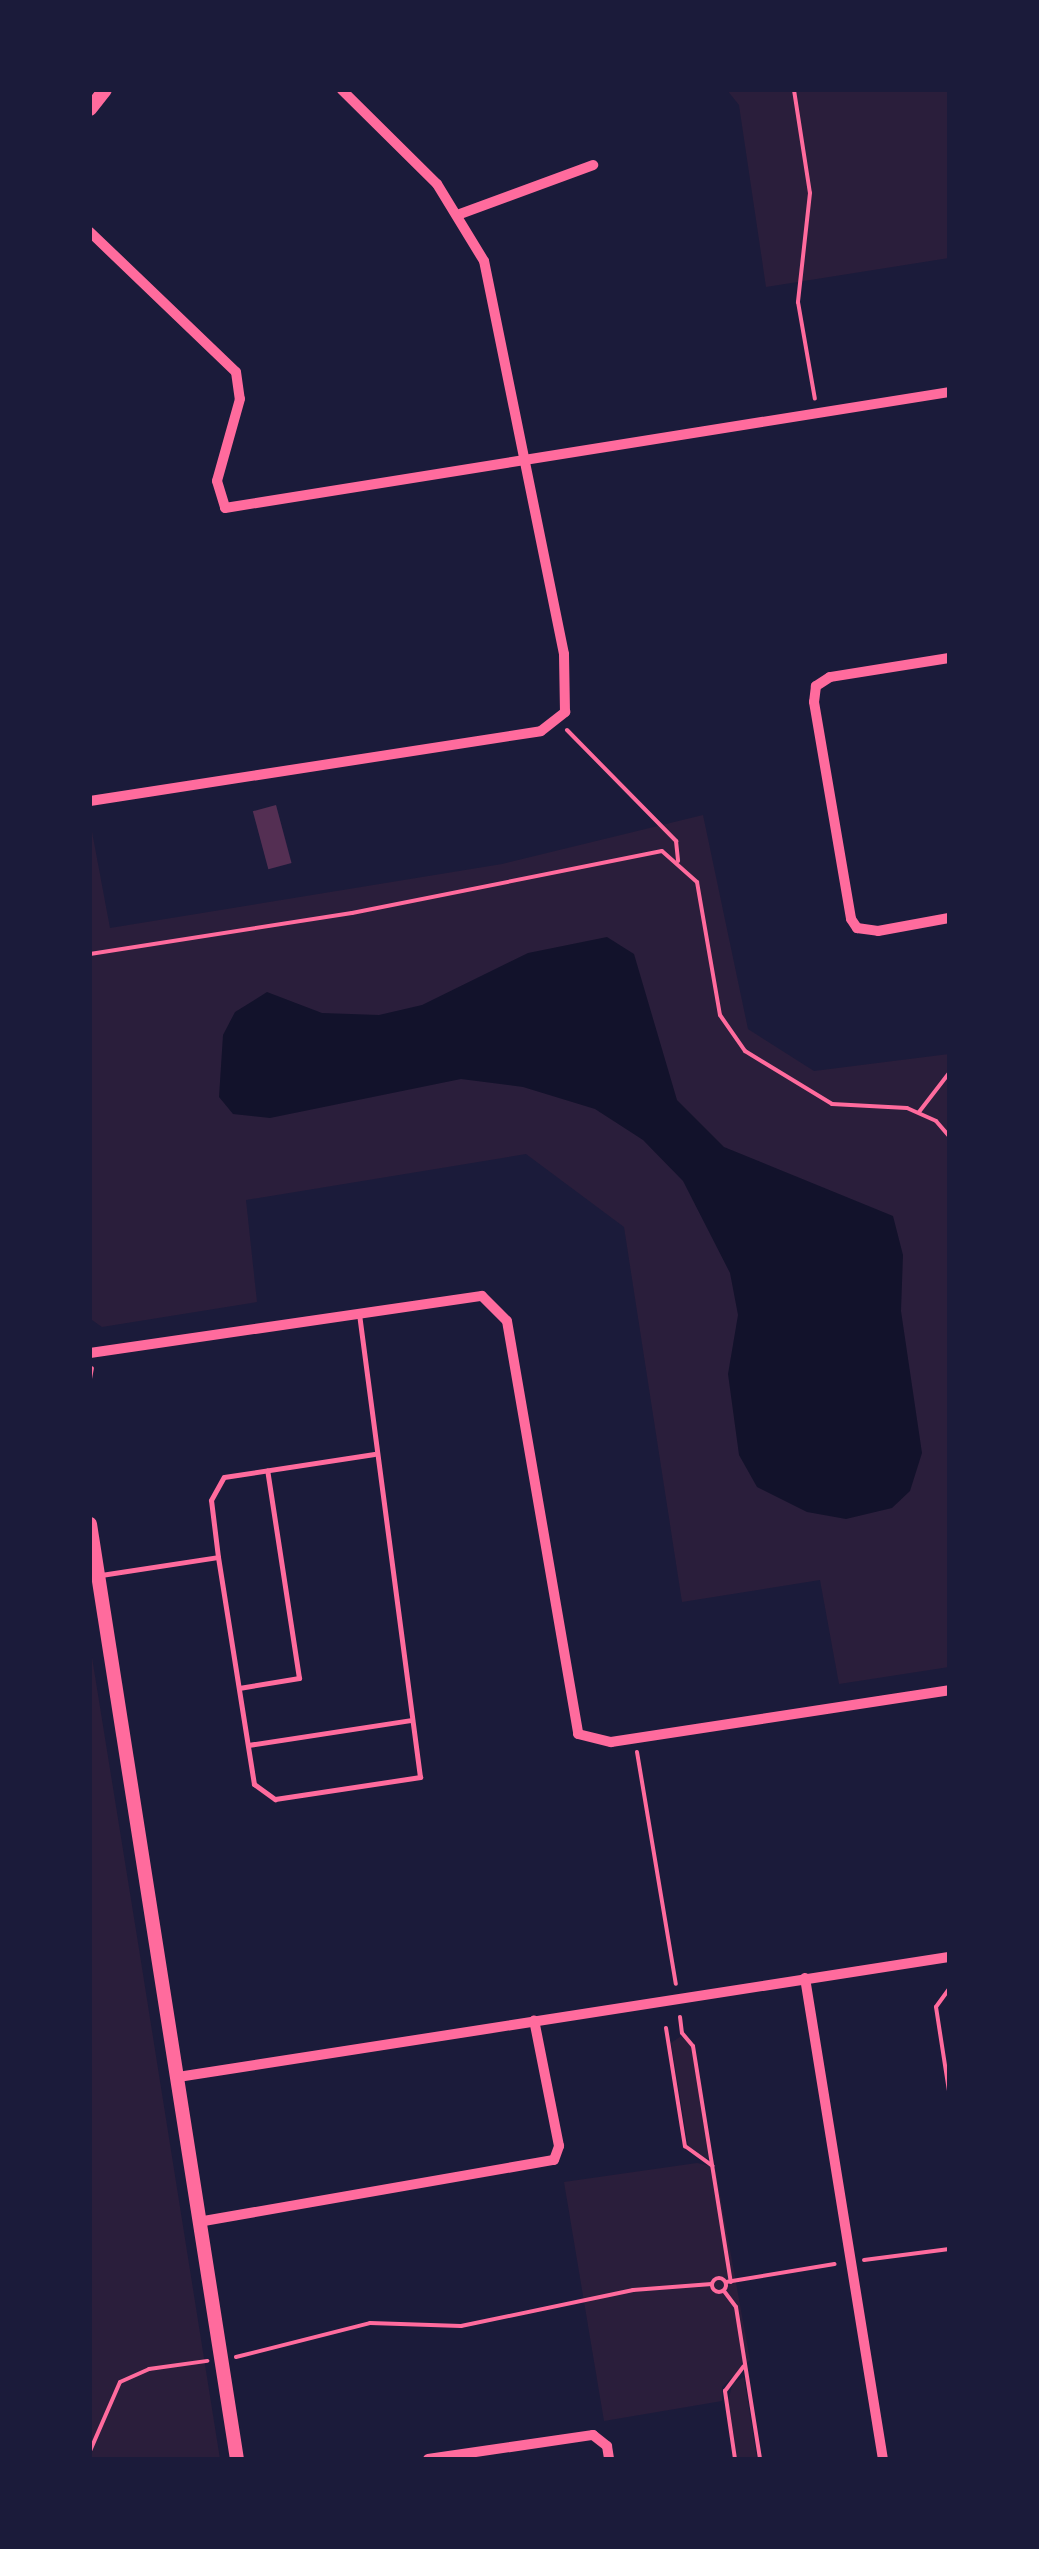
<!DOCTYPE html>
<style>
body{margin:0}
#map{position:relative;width:1039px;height:2549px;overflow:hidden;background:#1b1b3a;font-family:Ubuntu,sans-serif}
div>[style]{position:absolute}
.green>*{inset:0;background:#2a1e3b}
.water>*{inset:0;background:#12122b}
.building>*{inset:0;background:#542f53;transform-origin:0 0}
.path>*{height:4px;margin:-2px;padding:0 2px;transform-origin:2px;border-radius:2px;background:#ff6b9d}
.path>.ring{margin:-2px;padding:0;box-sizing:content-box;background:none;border:4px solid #ff6b9d;border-radius:50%}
.service>*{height:5px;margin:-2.5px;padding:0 2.5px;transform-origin:2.5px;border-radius:2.5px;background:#ff6b9d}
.minor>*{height:10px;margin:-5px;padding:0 5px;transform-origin:5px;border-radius:5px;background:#ff6b9d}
.tertiary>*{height:14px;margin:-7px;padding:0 7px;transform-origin:7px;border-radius:7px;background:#ff6b9d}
span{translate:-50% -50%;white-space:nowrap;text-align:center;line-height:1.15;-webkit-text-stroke:10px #1b1b3a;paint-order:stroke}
.frame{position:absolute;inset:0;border:92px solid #1b1b3a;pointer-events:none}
</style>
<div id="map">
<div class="green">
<div style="clip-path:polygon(727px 90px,949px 90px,949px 258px,766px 287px,739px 105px)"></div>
<div style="clip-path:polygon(703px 815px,748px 1029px,814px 1071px,949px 1054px,949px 1667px,839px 1684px,820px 1580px,682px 1602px,624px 1227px,526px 1154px,246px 1200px,257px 1302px,102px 1327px,92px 1320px,90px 821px,110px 928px,502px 864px)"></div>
<div style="clip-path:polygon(90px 1645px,139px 1949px,220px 2459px,90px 2459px)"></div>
<div style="clip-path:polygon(681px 2036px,692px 2046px,710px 2159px,695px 2156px,688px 2145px,671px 2043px)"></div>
<div style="clip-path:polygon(697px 2163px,715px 2167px,750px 2360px,722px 2387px,722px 2401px,604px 2421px,564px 2182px)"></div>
<div style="clip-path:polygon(744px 2377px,757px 2459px,737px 2459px,728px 2400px,733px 2383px)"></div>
</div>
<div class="water">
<div style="clip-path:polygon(607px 937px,634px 954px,677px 1100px,724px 1147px,893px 1216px,903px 1255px,901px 1311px,922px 1453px,910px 1491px,892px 1508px,846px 1519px,807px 1512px,757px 1487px,739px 1455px,728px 1374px,738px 1315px,730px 1273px,683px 1181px,643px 1140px,595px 1109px,523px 1087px,461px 1079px,270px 1118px,233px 1114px,219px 1097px,223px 1035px,235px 1012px,267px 992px,322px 1013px,379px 1015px,422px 1005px,528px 953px)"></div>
</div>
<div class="building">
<div style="left:276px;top:805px;width:60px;height:24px;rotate:75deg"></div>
</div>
<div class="path">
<div style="left:794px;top:90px;width:104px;rotate:81.2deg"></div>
<div style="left:810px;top:193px;width:110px;rotate:96.3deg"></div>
<div style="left:798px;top:302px;width:98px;rotate:80.1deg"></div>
<div style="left:567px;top:730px;width:156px;rotate:45.5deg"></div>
<div style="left:676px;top:841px;width:20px;rotate:84deg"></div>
<div style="left:90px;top:954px;width:265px;rotate:-8.9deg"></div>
<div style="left:352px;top:913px;width:316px;rotate:-11.3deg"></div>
<div style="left:662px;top:851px;width:47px;rotate:41.5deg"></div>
<div style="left:697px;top:882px;width:135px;rotate:80.2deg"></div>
<div style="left:720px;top:1015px;width:44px;rotate:55.2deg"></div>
<div style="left:745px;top:1051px;width:102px;rotate:31.3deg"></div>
<div style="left:832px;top:1104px;width:75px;rotate:3.1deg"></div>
<div style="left:907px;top:1108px;width:32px;rotate:24deg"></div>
<div style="left:936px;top:1121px;width:20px;rotate:49deg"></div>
<div style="left:919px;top:1112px;width:49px;rotate:-52.4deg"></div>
<div style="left:90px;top:1379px;width:11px;rotate:-80deg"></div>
<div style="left:637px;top:1752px;width:235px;rotate:80.5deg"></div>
<div style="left:949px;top:1989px;width:22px;rotate:126deg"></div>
<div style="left:936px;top:2007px;width:85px;rotate:81.2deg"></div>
<div style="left:680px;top:2017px;width:16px;rotate:83deg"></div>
<div style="left:682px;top:2033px;width:17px;rotate:50deg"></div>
<div style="left:693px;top:2046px;width:239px;rotate:80.9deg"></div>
<div style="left:666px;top:2028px;width:120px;rotate:80.9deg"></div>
<div style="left:685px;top:2146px;width:34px;rotate:36deg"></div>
<div style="left:864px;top:2260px;width:86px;rotate:-7.4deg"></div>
<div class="ring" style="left:712px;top:2278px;width:10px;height:10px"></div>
<div style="left:726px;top:2282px;width:110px;rotate:-9.4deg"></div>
<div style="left:724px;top:2291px;width:20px;rotate:53deg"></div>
<div style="left:736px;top:2307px;width:154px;rotate:81deg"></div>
<div style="left:236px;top:2357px;width:138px;rotate:-14.2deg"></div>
<div style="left:370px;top:2323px;width:91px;rotate:1.9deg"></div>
<div style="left:461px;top:2326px;width:176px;rotate:-11.8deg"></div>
<div style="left:633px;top:2290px;width:79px;rotate:-4.3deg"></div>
<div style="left:90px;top:2451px;width:75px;rotate:-66.5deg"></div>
<div style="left:120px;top:2382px;width:32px;rotate:-24deg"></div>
<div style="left:149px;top:2369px;width:59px;rotate:-7.9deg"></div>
<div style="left:735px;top:2459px;width:69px;rotate:-98.4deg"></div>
<div style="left:725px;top:2391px;width:31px;rotate:-53deg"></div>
</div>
<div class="service">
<div style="left:218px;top:1557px;width:57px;rotate:-97deg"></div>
<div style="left:211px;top:1500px;width:26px;rotate:-61deg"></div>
<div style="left:224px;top:1477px;width:152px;rotate:-8.7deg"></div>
<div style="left:101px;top:1575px;width:118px;rotate:-8.7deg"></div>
<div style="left:218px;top:1557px;width:230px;rotate:81deg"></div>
<div style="left:254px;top:1784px;width:26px;rotate:36deg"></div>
<div style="left:275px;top:1799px;width:147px;rotate:-8.6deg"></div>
<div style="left:420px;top:1777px;width:467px;rotate:-97.5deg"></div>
<div style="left:239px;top:1688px;width:61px;rotate:-9.5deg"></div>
<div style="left:299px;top:1678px;width:210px;rotate:-98.7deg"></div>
<div style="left:248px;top:1745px;width:166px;rotate:-8.7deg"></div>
</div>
<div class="minor">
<div style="left:460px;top:214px;width:142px;rotate:-20.2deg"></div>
<div style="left:90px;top:232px;width:202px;rotate:43.8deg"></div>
<div style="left:236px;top:372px;width:27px;rotate:82deg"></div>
<div style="left:240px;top:399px;width:85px;rotate:105.7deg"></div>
<div style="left:217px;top:481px;width:28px;rotate:73deg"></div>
<div style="left:225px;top:508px;width:733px;rotate:-9.1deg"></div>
<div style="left:949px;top:658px;width:121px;rotate:170.9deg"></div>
<div style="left:830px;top:677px;width:17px;rotate:147deg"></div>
<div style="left:816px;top:686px;width:16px;rotate:97deg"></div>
<div style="left:814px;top:702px;width:220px;rotate:80.3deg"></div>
<div style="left:851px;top:919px;width:11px;rotate:56deg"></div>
<div style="left:857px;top:928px;width:21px;rotate:8deg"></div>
<div style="left:878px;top:931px;width:72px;rotate:-10.4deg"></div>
<div style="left:90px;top:801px;width:456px;rotate:-8.8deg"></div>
<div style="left:541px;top:731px;width:31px;rotate:-38deg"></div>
<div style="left:565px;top:712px;width:58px;rotate:-91deg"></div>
<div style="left:564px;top:654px;width:401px;rotate:-101.5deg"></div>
<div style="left:484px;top:261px;width:90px;rotate:-121.4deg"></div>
<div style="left:437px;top:184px;width:134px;rotate:-135.3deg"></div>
<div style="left:90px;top:1353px;width:396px;rotate:-8.3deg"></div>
<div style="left:482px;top:1296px;width:35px;rotate:45deg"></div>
<div style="left:507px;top:1321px;width:419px;rotate:80.2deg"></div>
<div style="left:578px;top:1734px;width:34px;rotate:14deg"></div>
<div style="left:611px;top:1742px;width:342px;rotate:-8.7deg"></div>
<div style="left:805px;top:1978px;width:487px;rotate:80.8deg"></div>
<div style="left:178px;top:2077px;width:780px;rotate:-8.85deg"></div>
<div style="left:198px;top:2222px;width:361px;rotate:-9.9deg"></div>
<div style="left:554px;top:2160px;width:15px;rotate:-70deg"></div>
<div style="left:559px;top:2146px;width:128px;rotate:-101.2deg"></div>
<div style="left:428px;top:2459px;width:167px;rotate:-8.3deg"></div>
<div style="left:593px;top:2435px;width:18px;rotate:38deg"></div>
<div style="left:607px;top:2446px;width:13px;rotate:81deg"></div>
</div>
<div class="tertiary">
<div style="left:90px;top:109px;width:24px;rotate:-52deg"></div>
<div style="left:90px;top:1524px;width:946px;rotate:81.07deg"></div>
</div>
<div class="frame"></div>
</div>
